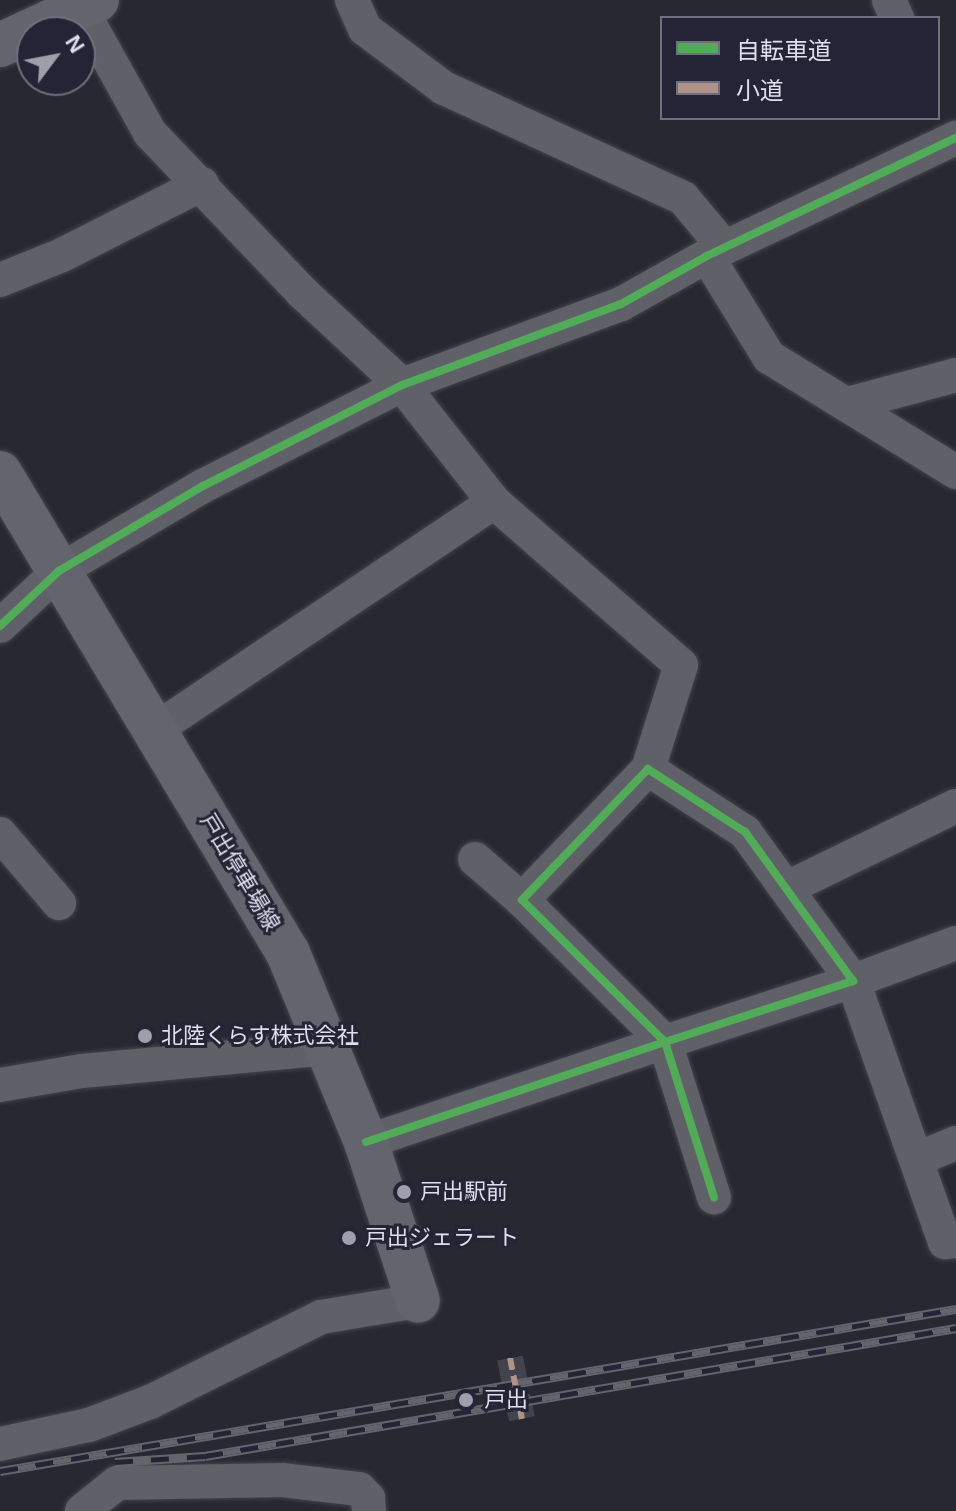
<!DOCTYPE html>
<meta charset="utf-8">
<style>
body{margin:0}
#map{position:relative;width:956px;height:1511px;overflow:hidden;background:#282832;font-family:Helvetica,"Noto Sans JP",sans-serif}
div>[style]{position:absolute}
.pedestrian-tunnel>*{height:26px;margin-top:-13px;transform-origin:0;background:repeating-linear-gradient(90deg,#43434e 0 26px,transparent 0 39px)}
.roads{filter:drop-shadow(0 0 2px #43434c) drop-shadow(0 0 2px #43434c)}
.minor>*{height:34px;margin:-17px;padding:0 17px;transform-origin:17px;border-radius:17px;background:#606068}
.secondary>*{height:44px;margin:-22px;padding:0 22px;transform-origin:22px;border-radius:22px;background:#64646e}
.rail>*{height:9px;margin-top:-4.5px;transform-origin:0;background:repeating-linear-gradient(90deg,#252436 0 18px,#64646c 0 36px);box-sizing:border-box;border-block:2px solid #64646c}
.quiet>*{height:6px;margin-top:-3px;transform-origin:0;background:repeating-linear-gradient(90deg,#af9288 0 12px,transparent 0 18px)}
.cycleway>*{height:8px;margin:-4px;padding:0 4px;transform-origin:4px;border-radius:4px;background:#51ab58}
.dots>*{width:22px;height:22px;translate:-50% -50%;box-sizing:border-box;border:4px solid #252436;border-radius:50%}
span{translate:-50% -50%;white-space:nowrap;text-align:center;line-height:1.15;-webkit-text-stroke:6px #252436;paint-order:stroke}
.street-label{font-size:22px;color:#dedfeb}
.poi-label{font-size:22px;color:#dedfeb}
.left{translate:0 -50%;text-align:left}
.legend{position:absolute;left:660px;top:16px;width:280px;height:104px;box-sizing:border-box;background:#252436;border:2px solid #6f6f7e;margin:0;padding:10px 14px;list-style:none;font-size:24px;color:#dedfeb}
.legend li{display:flex;align-items:center;gap:16px;height:40px}
.legend b{width:40px;border:2px solid #6f6f7e}
.north{position:absolute;left:16px;top:16px;width:80px;height:80px;box-sizing:border-box;background:#252436;border:2px solid #6f6f7e;border-radius:50%;rotate:58deg;font-size:22px;font-weight:700;line-height:32px;text-align:center;color:#dedfeb}
.north::after{content:'';display:block;margin:auto;width:28px;height:36px;background:#9e9faa;clip-path:polygon(50% 0,100% 100%,50% 72%,0 100%)}
</style>
<div id="map">
<div class="pedestrian-tunnel">
<div style="left:510px;top:1358px;width:62px;rotate:78.9deg"></div>
</div>
<div class="roads">
<div class="minor">
<div style="left:352px;top:0;width:32px;rotate:66deg"></div>
<div style="left:365px;top:29px;width:99px;rotate:36.8deg"></div>
<div style="left:444px;top:88px;width:263px;rotate:24.7deg"></div>
<div style="left:683px;top:198px;width:65px;rotate:50deg"></div>
<div style="left:889px;top:0;width:20px;rotate:66deg"></div>
<div style="left:81px;top:9px;width:142px;rotate:60.9deg"></div>
<div style="left:150px;top:133px;width:221px;rotate:46.3deg"></div>
<div style="left:303px;top:293px;width:135px;rotate:42.9deg"></div>
<div style="left:402px;top:385px;width:149px;rotate:51.8deg"></div>
<div style="left:494px;top:502px;width:409px;rotate:146.1deg"></div>
<div style="left:707px;top:256px;width:119px;rotate:58.5deg"></div>
<div style="left:769px;top:357px;width:220px;rotate:31.6deg"></div>
<div style="left:0;top:280px;width:67px;rotate:-22deg"></div>
<div style="left:62px;top:255px;width:157px;rotate:-26.9deg"></div>
<div style="left:848px;top:404px;width:112px;rotate:-15deg"></div>
<div style="left:494px;top:502px;width:248px;rotate:41.1deg"></div>
<div style="left:681px;top:665px;width:109px;rotate:107.6deg"></div>
<div style="left:0;top:626px;width:81px;rotate:-43deg"></div>
<div style="left:59px;top:571px;width:167px;rotate:-30.6deg"></div>
<div style="left:203px;top:486px;width:223px;rotate:-26.9deg"></div>
<div style="left:402px;top:385px;width:233px;rotate:-20.3deg"></div>
<div style="left:621px;top:304px;width:98px;rotate:-29.2deg"></div>
<div style="left:707px;top:256px;width:276px;rotate:-25.4deg"></div>
<div style="left:0;top:834px;width:91px;rotate:49.5deg"></div>
<div style="left:475px;top:859px;width:62px;rotate:41.1deg"></div>
<div style="left:787px;top:888px;width:188px;rotate:-25.9deg"></div>
<div style="left:956px;top:943px;width:110px;rotate:159.7deg"></div>
<div style="left:853px;top:981px;width:277px;rotate:70.6deg"></div>
<div style="left:945px;top:1242px;width:11px;rotate:-5deg"></div>
<div style="left:0;top:1085px;width:83px;rotate:-9.7deg"></div>
<div style="left:82px;top:1071px;width:248px;rotate:-5.3deg"></div>
<div style="left:366px;top:1142px;width:315px;rotate:-18.5deg"></div>
<div style="left:665px;top:1042px;width:198px;rotate:-18deg"></div>
<div style="left:853px;top:981px;width:184px;rotate:-125.9deg"></div>
<div style="left:745px;top:832px;width:116px;rotate:-147deg"></div>
<div style="left:648px;top:769px;width:182px;rotate:133.9deg"></div>
<div style="left:522px;top:900px;width:202px;rotate:44.8deg"></div>
<div style="left:665px;top:1042px;width:163px;rotate:72.5deg"></div>
<div style="left:917px;top:1159px;width:42px;rotate:-22.3deg"></div>
<div style="left:0;top:1444px;width:91px;rotate:-12.1deg"></div>
<div style="left:89px;top:1425px;width:65px;rotate:-20.7deg"></div>
<div style="left:150px;top:1402px;width:191px;rotate:-26.4deg"></div>
<div style="left:321px;top:1317px;width:98px;rotate:-9.4deg"></div>
<div style="left:82px;top:1511px;width:45px;rotate:-38.7deg"></div>
<div style="left:117px;top:1483px;width:165px;rotate:-1deg"></div>
<div style="left:282px;top:1480px;width:78px;rotate:6.7deg"></div>
<div style="left:359px;top:1489px;width:13px;rotate:45deg"></div>
<div style="left:368px;top:1498px;width:13px;rotate:86deg"></div>
</div>
<div class="secondary">
<div style="left:0;top:45px;width:107px;rotate:-24.9deg"></div>
<div style="left:0;top:473px;width:560px;rotate:59.04deg"></div>
<div style="left:288px;top:953px;width:204px;rotate:67.6deg"></div>
<div style="left:366px;top:1142px;width:167px;rotate:71.9deg"></div>
</div>
</div>
<div class="rail">
<div style="left:115px;top:1462px;width:90px;rotate:-3.8deg"></div>
<div style="left:205px;top:1456px;width:762px;rotate:-9.67deg"></div>
<div style="left:0;top:1471px;width:970px;rotate:-9.62deg"></div>
</div>
<div class="quiet">
<div style="left:510px;top:1358px;width:62px;rotate:78.9deg"></div>
</div>
<div class="cycleway">
<div style="left:0;top:626px;width:81px;rotate:-43deg"></div>
<div style="left:59px;top:571px;width:167px;rotate:-30.6deg"></div>
<div style="left:203px;top:486px;width:223px;rotate:-26.9deg"></div>
<div style="left:402px;top:385px;width:233px;rotate:-20.3deg"></div>
<div style="left:621px;top:304px;width:98px;rotate:-29.2deg"></div>
<div style="left:707px;top:256px;width:276px;rotate:-25.4deg"></div>
<div style="left:366px;top:1142px;width:315px;rotate:-18.5deg"></div>
<div style="left:665px;top:1042px;width:198px;rotate:-18deg"></div>
<div style="left:853px;top:981px;width:184px;rotate:-125.9deg"></div>
<div style="left:745px;top:832px;width:116px;rotate:-147deg"></div>
<div style="left:648px;top:769px;width:182px;rotate:133.9deg"></div>
<div style="left:522px;top:900px;width:202px;rotate:44.8deg"></div>
<div style="left:665px;top:1042px;width:163px;rotate:72.5deg"></div>
</div>
<div class="dots">
<div style="left:145px;top:1036px;background:#9e9faa"></div>
<div style="left:404px;top:1192px;background:#9e9faa"></div>
<div style="left:349px;top:1238px;background:#9e9faa"></div>
<div style="left:466px;top:1400px;background:#9e9faa"></div>
</div>
<div class="street-label">
<span style="left:240px;top:872px;rotate:59deg">戸出停車場線</span>
</div>
<div class="poi-label">
<span class="left" style="left:161px;top:1036px">北陸くらす株式会社</span>
<span class="left" style="left:420px;top:1192px">戸出駅前</span>
<span class="left" style="left:365px;top:1238px">戸出ジェラート</span>
<span class="left" style="left:484px;top:1400px">戸出</span>
</div>
<ul class="legend">
<li><b style="height:10px;background:#51ab58"></b>自転車道</li>
<li><b style="height:10px;background:#af9288"></b>小道</li>
</ul>
<div class="north">N</div>
</div>
